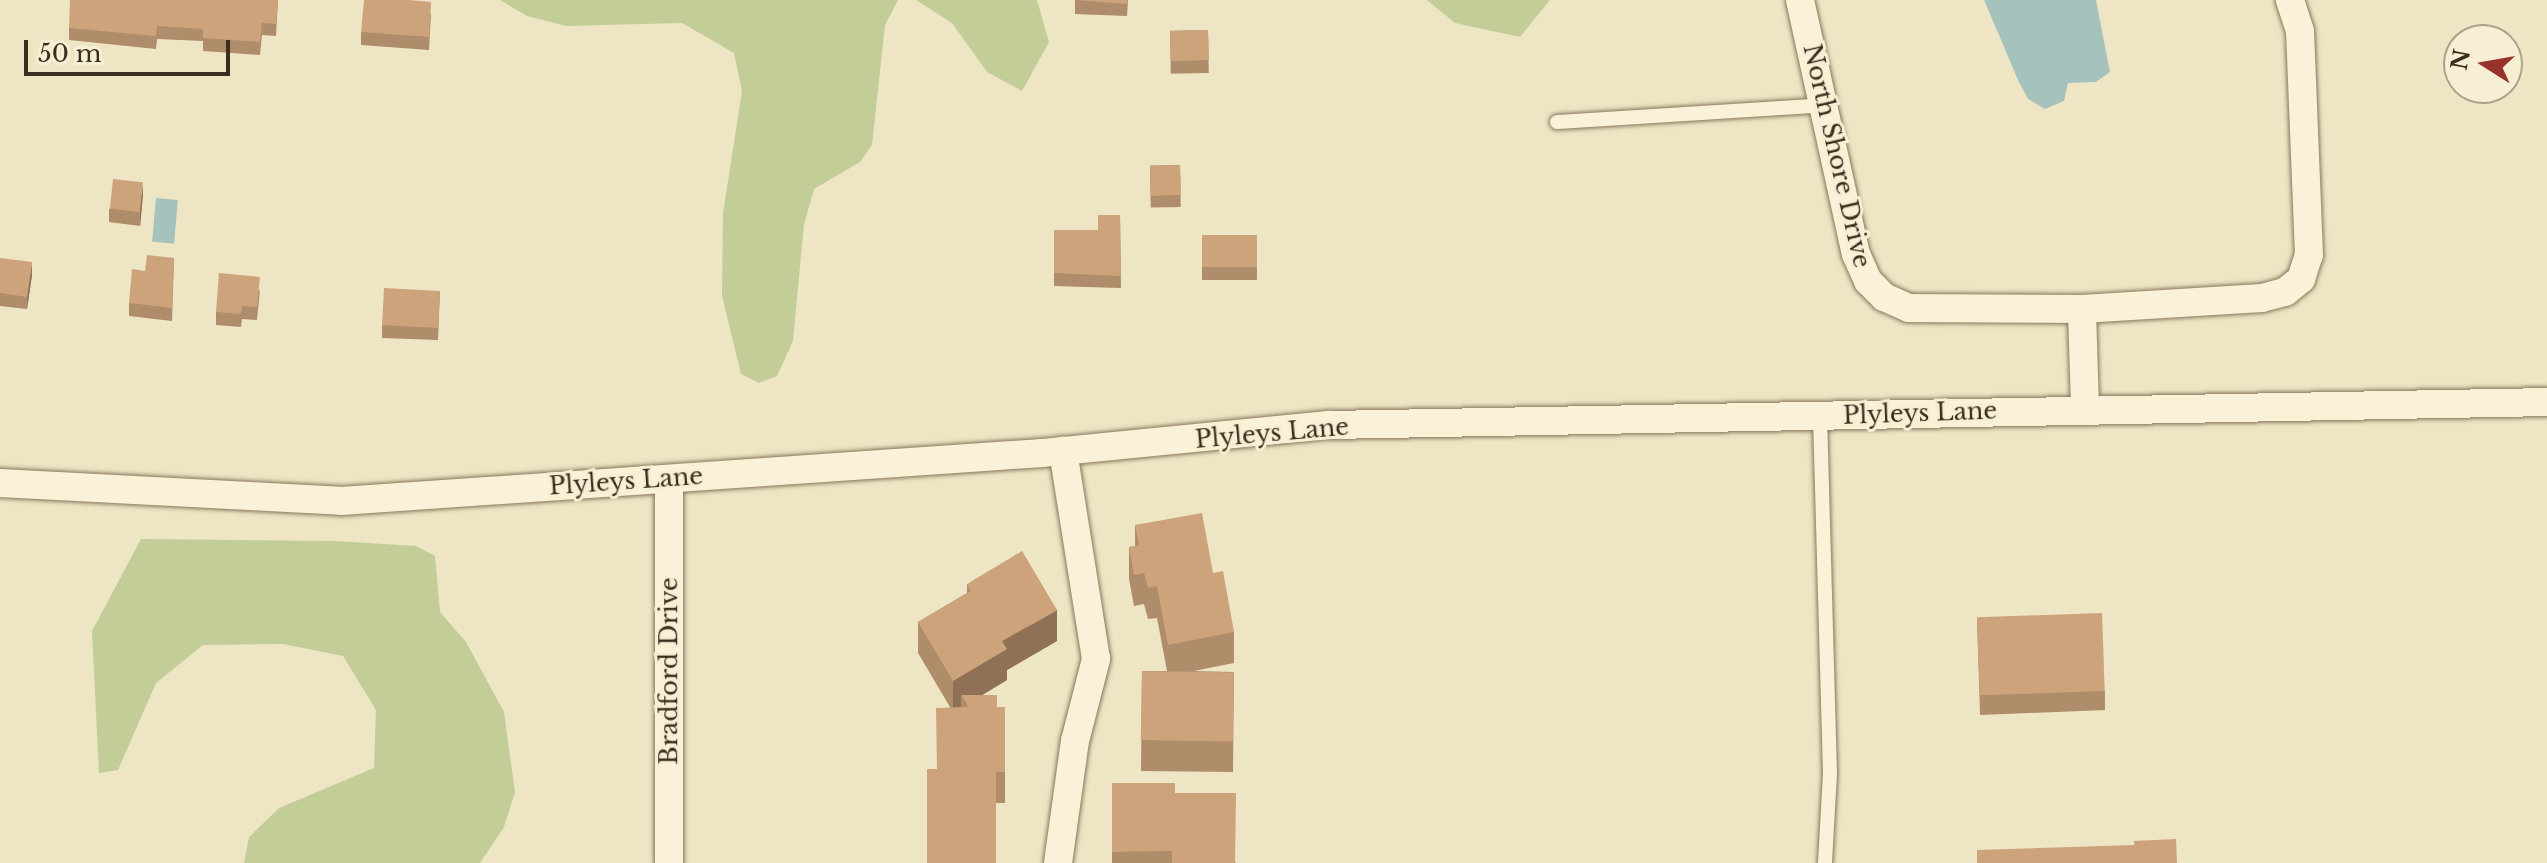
<!DOCTYPE html>
<style>
body{margin:0}
#map{position:relative;width:2547px;height:863px;overflow:hidden;background:#eee5c5;font-family:"Libre Baskerville",serif}
div>[style]{position:absolute}
.green>*{inset:0;background:#c2cd98}
.water>*{inset:0;background:#a6c2bc;transform-origin:0 0}
.roads{filter:drop-shadow(0 0 2px #89775b) drop-shadow(0 0 2px #89775b)}
.service>*{height:14px;margin:-7px;padding:0 7px;transform-origin:7px;border-radius:7px;background:#f9f2d8}
.minor>*{height:28px;margin:-14px;padding:0 14px;transform-origin:14px;border-radius:14px;background:#f9f2d8}
.wall>*{inset:0;background:#af8c6a;transform-origin:0 0}
.shaded-wall>*{inset:0;background:#8f7256}
.building>*{inset:0;background:#cca37b;transform-origin:0 0}
span{translate:-50% -50%;white-space:nowrap;text-align:center;line-height:1.15;-webkit-text-stroke:6px #f6efd4;paint-order:stroke}
.street-label{font-size:24px;color:#392e1f}
.north{position:absolute;left:2443px;top:24px;width:80px;height:80px;box-sizing:border-box;background:#f6efd4;border:2px solid #aaa28c;border-radius:50%;rotate:281deg;font-size:22px;font-weight:700;line-height:32px;text-align:center;color:#392e1f}
.north::after{content:'';display:block;margin:auto;width:28px;height:36px;background:#98332b;clip-path:polygon(50% 0,100% 100%,50% 72%,0 100%)}
.scale{position:absolute;left:24px;top:40px;width:206px;height:36px;box-sizing:border-box;border:4px solid #392e1f;border-top:0;padding-left:10px;font-size:24px;line-height:28px;white-space:nowrap;color:#392e1f;-webkit-text-stroke:6px #f6efd4;paint-order:stroke}
</style>
<div id="map">
<div class="green">
<div style="clip-path:polygon(500px 0,898px 0,885px 25px,872px 145px,860px 162px,814px 189px,804px 224px,793px 341px,777px 376px,759px 383px,741px 374px,722px 296px,723px 213px,742px 91px,734px 53px,682px 23px,566px 26px,527px 16px)"></div>
<div style="clip-path:polygon(916px 0,1037px 0,1049px 42px,1022px 91px,987px 72px,952px 23px)"></div>
<div style="clip-path:polygon(1427px 0,1550px 0,1520px 37px,1455px 23px)"></div>
<div style="clip-path:polygon(141px 539px,335px 541px,416px 546px,435px 556px,440px 612px,466px 642px,504px 712px,515px 792px,504px 827px,480px 863px,244px 863px,249px 837px,279px 808px,374px 768px,376px 710px,343px 656px,283px 644px,203px 645px,156px 683px,118px 770px,99px 773px,92px 631px)"></div>
</div>
<div class="water">
<div style="clip-path:polygon(1984px 0,2096px 0,2110px 72px,2096px 82px,2068px 83px,2064px 101px,2045px 109px,2028px 99px,2018px 80px)"></div>
<div style="left:156px;top:198px;width:22px;height:44px;rotate:5deg"></div>
</div>
<div class="roads">
<div class="service">
<div style="left:1557px;top:122px;width:269px;rotate:-3.6deg"></div>
<div style="left:1820px;top:416px;width:357px;rotate:88.4deg"></div>
<div style="left:1830px;top:773px;width:90px;rotate:93.2deg"></div>
</div>
<div class="minor">
<div style="left:1800px;top:0;width:260px;rotate:77.6deg"></div>
<div style="left:1856px;top:254px;width:30px;rotate:66deg"></div>
<div style="left:1868px;top:281px;width:23px;rotate:45deg"></div>
<div style="left:1884px;top:297px;width:27px;rotate:24deg"></div>
<div style="left:1909px;top:308px;width:173px;rotate:0.3deg"></div>
<div style="left:2085px;top:407px;width:98px;rotate:-91.8deg"></div>
<div style="left:2082px;top:309px;width:180px;rotate:-3.5deg"></div>
<div style="left:2262px;top:298px;width:24px;rotate:-15deg"></div>
<div style="left:2285px;top:292px;width:21px;rotate:-39deg"></div>
<div style="left:2301px;top:279px;width:25px;rotate:-72deg"></div>
<div style="left:2309px;top:255px;width:224px;rotate:-92.3deg"></div>
<div style="left:2300px;top:31px;width:33px;rotate:-108deg"></div>
<div style="left:669px;top:479px;width:384px;rotate:90deg"></div>
<div style="left:0;top:483px;width:341px;rotate:3deg"></div>
<div style="left:341px;top:501px;width:703px;rotate:-3.92deg"></div>
<div style="left:1042px;top:453px;width:289px;rotate:-5.6deg"></div>
<div style="left:1330px;top:425px;width:1217px;rotate:-1.08deg"></div>
<div style="left:1058px;top:863px;width:123px;rotate:-82.1deg"></div>
<div style="left:1075px;top:741px;width:85px;rotate:-75.6deg"></div>
<div style="left:1096px;top:659px;width:211px;rotate:-99deg"></div>
</div>
</div>
<div class="wall">
<div style="clip-path:polygon(278px 0,276px 36px,262px 35px,260px 55px,203px 51px,203px 41px,157px 39px,156px 49px,69px 40px,69px 28px)"></div>
<div style="clip-path:polygon(1075px 0,1128px 0,1127px 16px,1075px 14px)"></div>
<div style="clip-path:polygon(431px 14px,429px 50px,361px 45px,361px 32px)"></div>
<div style="left:1208px;top:30px;width:43px;height:38px;rotate:89deg"></div>
<div style="left:1180px;top:165px;width:42px;height:30px;rotate:89deg"></div>
<div style="clip-path:polygon(143px 194px,140px 226px,109px 222px,109px 209px)"></div>
<div style="clip-path:polygon(1120px 215px,1121px 288px,1054px 286px,1054px 230px,1098px 230px)"></div>
<div style="left:1257px;top:235px;width:45px;height:55px;rotate:90deg"></div>
<div style="clip-path:polygon(0 258px,32px 275px,27px 309px,0 306px)"></div>
<div style="clip-path:polygon(174px 258px,172px 321px,129px 316px,129px 303px,145px 271px)"></div>
<div style="clip-path:polygon(260px 290px,257px 320px,242px 319px,241px 327px,216px 325px,216px 312px)"></div>
<div style="clip-path:polygon(440px 291px,438px 340px,382px 338px,382px 325px)"></div>
<div style="clip-path:polygon(1135px 525px,1213px 573px,1234px 632px,1234px 663px,1194px 671px,1234px 672px,1233px 772px,1141px 771px,1142px 671px,1167px 671px,1157px 618px,1148px 619px,1144px 604px,1134px 606px,1129px 579px,1129px 547px,1135px 546px)"></div>
<div style="clip-path:polygon(967px 584px,1057px 641px,1007px 670px,1007px 680px,982px 695px,997px 707px,1005px 707px,1005px 803px,996px 803px,937px 769px,950px 707px,918px 653px,918px 622px,967px 593px)"></div>
<div style="clip-path:polygon(1977px 619px,2105px 691px,2105px 710px,1980px 715px)"></div>
<div style="clip-path:polygon(1112px 783px,1175px 793px,1236px 863px,1112px 863px)"></div>
</div>
<div class="shaded-wall">
<div style="clip-path:polygon(143px 182px,143px 194px,140px 226px,140px 213px)"></div>
<div style="clip-path:polygon(32px 262px,32px 275px,27px 309px,27px 297px)"></div>
<div style="clip-path:polygon(1057px 610px,1057px 641px,1007px 670px,1007px 680px,966px 705px,961px 695px,961px 708px,953px 713px,953px 681px,1002px 641px)"></div>
</div>
<div class="building">
<div style="clip-path:polygon(70px 0,278px 0,276px 24px,262px 23px,260px 42px,203px 38px,203px 29px,157px 26px,156px 36px,69px 28px)"></div>
<div style="clip-path:polygon(364px 0,409px 0,431px 2px,429px 37px,361px 32px)"></div>
<div style="clip-path:polygon(1075px 0,1127px 0,1127px 4px)"></div>
<div style="left:1208px;top:30px;width:30px;height:38px;rotate:88deg"></div>
<div style="left:1180px;top:165px;width:30px;height:30px;rotate:88deg"></div>
<div style="left:113px;top:179px;width:30px;height:30px;rotate:6deg"></div>
<div style="clip-path:polygon(1098px 215px,1120px 215px,1121px 276px,1054px 273px,1054px 230px,1098px 230px)"></div>
<div style="left:1257px;top:235px;width:32px;height:55px;rotate:90deg"></div>
<div style="clip-path:polygon(147px 255px,174px 258px,172px 308px,129px 303px,132px 269px,145px 271px)"></div>
<div style="clip-path:polygon(0 258px,32px 262px,27px 297px,0 293px)"></div>
<div style="clip-path:polygon(219px 273px,260px 277px,257px 307px,242px 306px,241px 314px,216px 312px)"></div>
<div style="left:384px;top:288px;width:56px;height:37px;rotate:3deg"></div>
<div style="clip-path:polygon(1202px 513px,1213px 573px,1223px 571px,1234px 632px,1168px 645px,1157px 586px,1148px 588px,1144px 573px,1134px 575px,1129px 547px,1139px 545px,1135px 525px)"></div>
<div style="clip-path:polygon(1022px 551px,1057px 610px,1002px 641px,1007px 649px,953px 681px,918px 622px,971px 591px,967px 584px)"></div>
<div style="left:2102px;top:613px;width:78px;height:125px;rotate:88deg"></div>
<div style="left:1142px;top:671px;width:92px;height:69px;rotate:1deg"></div>
<div style="clip-path:polygon(961px 695px,997px 695px,997px 707px,1005px 707px,1005px 772px,996px 772px,996px 863px,927px 863px,927px 769px,937px 769px,936px 708px,968px 707px)"></div>
<div style="clip-path:polygon(1112px 783px,1175px 783px,1175px 793px,1236px 793px,1235px 863px,1172px 863px,1172px 851px,1112px 852px)"></div>
<div style="clip-path:polygon(2176px 839px,2177px 863px,1977px 863px,1977px 850px,2134px 845px,2134px 841px)"></div>
</div>
<div class="street-label">
<span style="left:1837px;top:156px;rotate:77deg">North Shore Drive</span>
<span style="left:1920px;top:413px;rotate:-2deg">Plyleys Lane</span>
<span style="left:1272px;top:433px;rotate:-5deg">Plyleys Lane</span>
<span style="left:626px;top:481px;rotate:-4deg">Plyleys Lane</span>
<span style="left:669px;top:671px;rotate:-90deg">Bradford Drive</span>
</div>
<div class="north">N</div>
<div class="scale">50 m</div>
</div>
